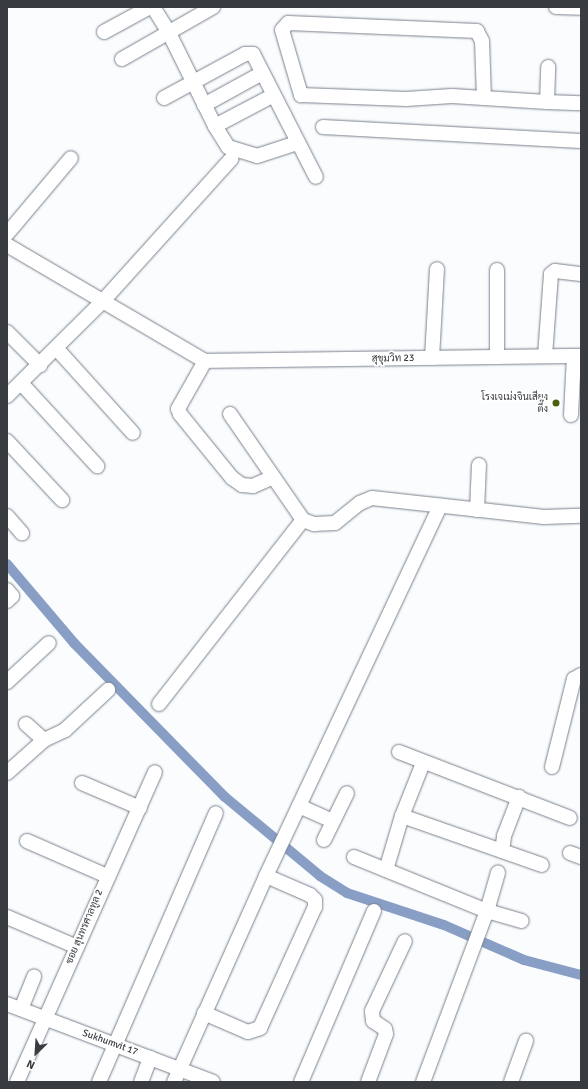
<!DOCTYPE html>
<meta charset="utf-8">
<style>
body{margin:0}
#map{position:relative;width:588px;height:1089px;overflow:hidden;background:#fafcfe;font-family:Signika,Sarabun,sans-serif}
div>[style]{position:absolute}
.canal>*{height:10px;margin:-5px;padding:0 5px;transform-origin:5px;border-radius:5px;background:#899ec5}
.roads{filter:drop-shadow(0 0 1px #7a818c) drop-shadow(0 0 1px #7a818c)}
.minor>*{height:14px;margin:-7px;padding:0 7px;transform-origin:7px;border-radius:7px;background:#fff}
.dots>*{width:11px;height:11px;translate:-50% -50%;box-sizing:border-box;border:2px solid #fff;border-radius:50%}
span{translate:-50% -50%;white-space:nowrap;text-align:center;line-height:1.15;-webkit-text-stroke:3.5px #fff;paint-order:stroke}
.street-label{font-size:10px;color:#383b40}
.poi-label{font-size:10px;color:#383b40}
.right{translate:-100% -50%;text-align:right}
.frame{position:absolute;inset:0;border:8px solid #383b40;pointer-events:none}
.north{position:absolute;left:16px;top:1033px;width:40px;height:40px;-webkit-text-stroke:3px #fff;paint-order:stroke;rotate:205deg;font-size:11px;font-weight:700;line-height:16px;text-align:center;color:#383b40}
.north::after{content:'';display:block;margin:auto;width:14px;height:18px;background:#383b40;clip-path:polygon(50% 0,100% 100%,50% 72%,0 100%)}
</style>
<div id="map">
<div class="canal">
<div style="left:7px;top:564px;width:104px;rotate:49.7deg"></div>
<div style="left:74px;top:643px;width:216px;rotate:45.6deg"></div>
<div style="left:225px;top:797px;width:124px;rotate:39.7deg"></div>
<div style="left:320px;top:876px;width:32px;rotate:32deg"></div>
<div style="left:347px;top:893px;width:102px;rotate:18.3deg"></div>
<div style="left:444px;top:925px;width:87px;rotate:23.6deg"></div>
<div style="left:524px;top:960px;width:59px;rotate:14.7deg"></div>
</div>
<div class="roads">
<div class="minor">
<div style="left:153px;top:7px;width:31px;rotate:58deg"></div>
<div style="left:169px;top:33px;width:104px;rotate:63.7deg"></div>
<div style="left:215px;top:126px;width:25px;rotate:58deg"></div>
<div style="left:228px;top:147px;width:30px;rotate:17deg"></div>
<div style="left:257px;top:156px;width:42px;rotate:-18deg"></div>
<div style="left:556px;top:7px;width:25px;rotate:2deg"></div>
<div style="left:104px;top:32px;width:52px;rotate:-28.5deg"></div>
<div style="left:122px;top:59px;width:105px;rotate:-29.7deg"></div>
<div style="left:164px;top:98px;width:92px;rotate:-28.5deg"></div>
<div style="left:245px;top:54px;width:8px"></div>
<div style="left:253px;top:54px;width:138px;rotate:62.9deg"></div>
<div style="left:484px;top:98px;width:57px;rotate:-92deg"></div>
<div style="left:482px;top:41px;width:11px;rotate:-117deg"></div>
<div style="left:477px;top:31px;width:189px;rotate:-177.6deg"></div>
<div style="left:288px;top:23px;width:9px;rotate:131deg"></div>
<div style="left:282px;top:30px;width:68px;rotate:73.7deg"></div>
<div style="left:301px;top:95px;width:105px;rotate:2.2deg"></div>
<div style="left:406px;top:99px;width:46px;rotate:-3.7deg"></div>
<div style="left:452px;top:96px;width:95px;rotate:3.6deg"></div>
<div style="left:547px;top:102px;width:34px;rotate:2deg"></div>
<div style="left:547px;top:102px;width:35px;rotate:-88deg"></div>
<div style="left:204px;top:105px;width:60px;rotate:-28.7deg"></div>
<div style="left:215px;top:126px;width:62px;rotate:-27.8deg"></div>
<div style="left:323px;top:127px;width:258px;rotate:3.1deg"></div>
<div style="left:7px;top:234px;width:99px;rotate:-49.9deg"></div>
<div style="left:7px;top:245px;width:229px;rotate:30.4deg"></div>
<div style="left:205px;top:361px;width:376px;rotate:-0.8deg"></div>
<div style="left:7px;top:332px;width:47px;rotate:45deg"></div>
<div style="left:57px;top:349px;width:113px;rotate:47.9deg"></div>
<div style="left:545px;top:356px;width:82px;rotate:-85.8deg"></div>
<div style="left:551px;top:274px;width:5px;rotate:-37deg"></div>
<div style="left:555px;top:271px;width:26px;rotate:7deg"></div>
<div style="left:497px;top:357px;width:87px;rotate:-90deg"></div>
<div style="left:432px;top:358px;width:89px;rotate:-86.8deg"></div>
<div style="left:205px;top:361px;width:55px;rotate:119.4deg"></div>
<div style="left:178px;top:409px;width:5px;rotate:68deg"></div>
<div style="left:180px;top:414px;width:82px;rotate:50.9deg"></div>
<div style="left:232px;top:478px;width:12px;rotate:35deg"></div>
<div style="left:242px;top:485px;width:11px;rotate:5deg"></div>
<div style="left:253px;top:486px;width:22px;rotate:-24deg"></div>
<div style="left:21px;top:383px;width:113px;rotate:47.5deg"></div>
<div style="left:7px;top:396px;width:134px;rotate:-44.7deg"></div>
<div style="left:102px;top:302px;width:193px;rotate:-47.9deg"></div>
<div style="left:230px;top:414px;width:129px;rotate:55.4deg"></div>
<div style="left:303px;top:520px;width:12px;rotate:20deg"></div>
<div style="left:314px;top:524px;width:21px;rotate:-3deg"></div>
<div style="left:335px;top:523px;width:32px;rotate:-39deg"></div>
<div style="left:360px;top:503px;width:13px;rotate:-23deg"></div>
<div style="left:372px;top:498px;width:173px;rotate:6.3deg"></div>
<div style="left:544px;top:517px;width:37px;rotate:-2deg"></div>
<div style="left:571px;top:415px;width:59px;rotate:-87.1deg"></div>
<div style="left:7px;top:441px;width:81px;rotate:47deg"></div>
<div style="left:477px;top:510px;width:45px;rotate:-87.5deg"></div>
<div style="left:7px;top:516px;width:23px;rotate:49deg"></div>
<div style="left:7px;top:590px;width:8px;rotate:50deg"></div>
<div style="left:12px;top:596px;width:7px;rotate:135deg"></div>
<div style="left:7px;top:682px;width:57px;rotate:-42.9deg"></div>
<div style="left:159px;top:704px;width:234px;rotate:-52deg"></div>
<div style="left:26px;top:724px;width:24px;rotate:42deg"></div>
<div style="left:399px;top:752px;width:183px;rotate:21.1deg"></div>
<div style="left:552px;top:767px;width:91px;rotate:-76deg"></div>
<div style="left:574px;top:679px;width:8px;rotate:-30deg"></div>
<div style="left:7px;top:773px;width:50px;rotate:-41.7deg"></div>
<div style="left:44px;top:740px;width:23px;rotate:-25deg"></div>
<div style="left:65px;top:730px;width:59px;rotate:-42.9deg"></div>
<div style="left:82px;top:783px;width:63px;rotate:23.3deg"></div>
<div style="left:299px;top:806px;width:37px;rotate:24deg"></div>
<div style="left:402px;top:816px;width:148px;rotate:19.3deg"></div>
<div style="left:324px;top:840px;width:52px;rotate:-63.9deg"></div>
<div style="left:27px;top:841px;width:87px;rotate:23.6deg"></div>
<div style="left:502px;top:851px;width:15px;rotate:-82deg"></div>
<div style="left:504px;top:836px;width:42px;rotate:-69deg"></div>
<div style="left:570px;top:853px;width:12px;rotate:20deg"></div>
<div style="left:354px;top:857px;width:144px;rotate:22.1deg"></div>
<div style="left:487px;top:911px;width:36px;rotate:16deg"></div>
<div style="left:386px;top:870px;width:56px;rotate:-73.5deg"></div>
<div style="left:402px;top:816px;width:57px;rotate:-68.4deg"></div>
<div style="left:7px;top:917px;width:76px;rotate:23.2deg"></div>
<div style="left:7px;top:1004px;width:220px;rotate:20.7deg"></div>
<div style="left:21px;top:1009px;width:35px;rotate:-68deg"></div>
<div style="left:204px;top:1013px;width:48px;rotate:23.4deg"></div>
<div style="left:248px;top:1032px;width:13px;rotate:-18deg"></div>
<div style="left:260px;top:1028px;width:133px;rotate:-65.6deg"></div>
<div style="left:315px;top:907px;width:7px;rotate:-90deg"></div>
<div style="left:315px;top:900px;width:7px;rotate:-135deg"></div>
<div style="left:310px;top:895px;width:48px;rotate:-156.6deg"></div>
<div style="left:17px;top:1082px;width:339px;rotate:-66deg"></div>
<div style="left:99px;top:1082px;width:293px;rotate:-66.5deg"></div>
<div style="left:141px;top:1082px;width:26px;rotate:-69deg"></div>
<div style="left:174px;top:1082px;width:226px;rotate:-65.9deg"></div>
<div style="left:266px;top:876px;width:409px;rotate:-64.8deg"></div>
<div style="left:301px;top:1082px;width:186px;rotate:-66.9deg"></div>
<div style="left:368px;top:1082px;width:51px;rotate:-69.4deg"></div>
<div style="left:386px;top:1034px;width:5px;rotate:-101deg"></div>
<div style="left:385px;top:1029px;width:14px;rotate:-146deg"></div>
<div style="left:373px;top:1021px;width:10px;rotate:-96deg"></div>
<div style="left:372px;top:1011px;width:77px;rotate:-64.8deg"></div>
<div style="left:423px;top:1082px;width:183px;rotate:-69.5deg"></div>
<div style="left:487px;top:911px;width:40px;rotate:-74deg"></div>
<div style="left:511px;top:1082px;width:44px;rotate:-69.9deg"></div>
</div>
</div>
<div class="dots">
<div style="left:556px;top:403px;background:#4a6210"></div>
</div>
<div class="street-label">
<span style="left:393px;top:359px;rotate:-1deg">สุขุมวิท 23</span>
<span style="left:85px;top:927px;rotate:-67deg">ซอย สุนทรศาลทูล 2</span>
<span style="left:110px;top:1043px;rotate:20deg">Sukhumvit 17</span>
</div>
<div class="poi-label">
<span class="right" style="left:548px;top:403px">โรงเจเม่งจินเสียง<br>ตึ๊ง</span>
</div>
<div class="frame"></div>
<div class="north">N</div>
</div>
